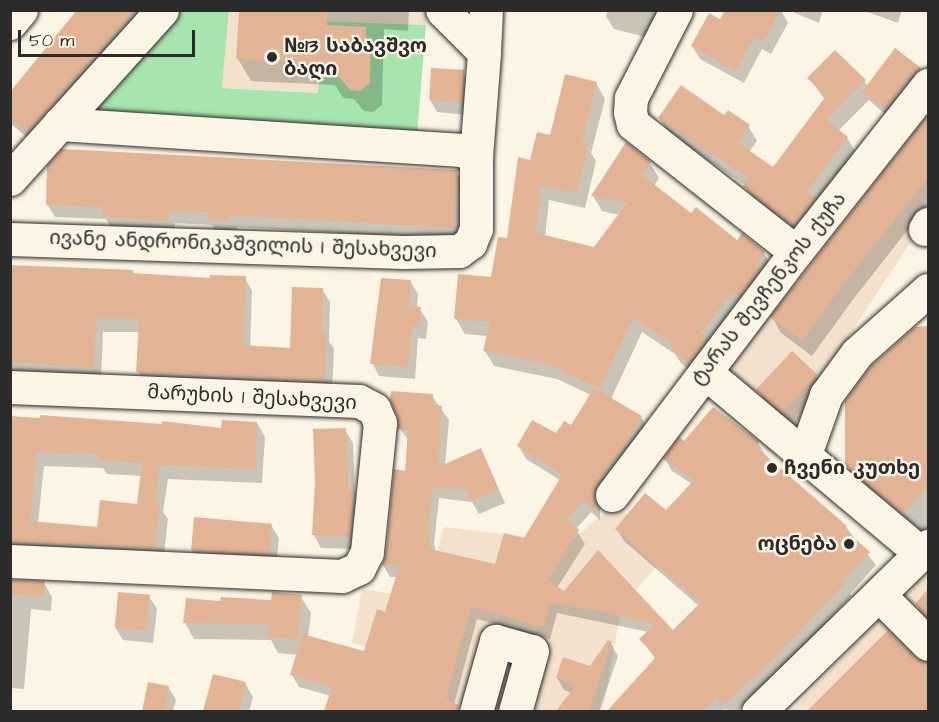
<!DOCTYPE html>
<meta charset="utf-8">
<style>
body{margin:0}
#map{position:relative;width:939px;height:722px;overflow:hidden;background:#fcf5e5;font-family:"Architects Daughter","Noto Sans Georgian",sans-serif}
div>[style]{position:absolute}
.built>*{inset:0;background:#f4e1cd}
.green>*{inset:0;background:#a6e5ad}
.shadow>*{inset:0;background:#0003}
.building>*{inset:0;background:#e3b395;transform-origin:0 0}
.roads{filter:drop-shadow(0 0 2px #2b2b2b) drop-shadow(0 0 2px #2b2b2b)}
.minor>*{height:33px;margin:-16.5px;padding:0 16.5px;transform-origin:16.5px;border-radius:16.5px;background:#fcf5e5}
.dots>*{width:16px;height:16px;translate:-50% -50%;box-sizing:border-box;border:3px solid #fcf5e5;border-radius:50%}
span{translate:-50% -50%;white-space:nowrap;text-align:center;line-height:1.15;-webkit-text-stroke:4.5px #fcf5e5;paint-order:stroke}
.poi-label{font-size:20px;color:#2b2b2b;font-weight:700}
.left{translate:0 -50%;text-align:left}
.right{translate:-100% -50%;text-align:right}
.street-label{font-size:20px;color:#2b2b2b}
.frame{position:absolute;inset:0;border:12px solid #2b2b2b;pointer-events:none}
.scale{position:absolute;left:18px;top:30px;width:177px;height:27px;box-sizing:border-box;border:3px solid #2b2b2b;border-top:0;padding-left:8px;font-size:18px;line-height:21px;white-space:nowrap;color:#2b2b2b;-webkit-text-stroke:4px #fcf5e5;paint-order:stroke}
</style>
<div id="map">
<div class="built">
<div style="clip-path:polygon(229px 11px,427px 11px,426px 25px,320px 21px,318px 93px,222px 88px)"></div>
<div style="clip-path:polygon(928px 101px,928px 216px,786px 431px,718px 374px)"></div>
<div style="clip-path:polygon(614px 504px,669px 551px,621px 609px,603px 711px,376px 711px,387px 654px,352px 643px,362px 589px,423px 598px,444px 527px,570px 542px)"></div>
<div style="clip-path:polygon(928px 572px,928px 637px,894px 605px)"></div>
<div style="clip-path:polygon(884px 615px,928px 658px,928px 711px,790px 712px)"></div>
</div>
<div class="green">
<div style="clip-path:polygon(162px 11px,229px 11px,222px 88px,256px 90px,318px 93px,320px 21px,426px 25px,416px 147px,59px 124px)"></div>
</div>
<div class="shadow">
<div style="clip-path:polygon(85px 10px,157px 10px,35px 144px,10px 123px,10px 94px)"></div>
<div style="clip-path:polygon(257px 10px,409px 10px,408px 31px,384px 29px,382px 105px,373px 112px,364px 111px,354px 99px,343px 98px,335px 85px,251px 81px,238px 59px)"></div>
<div style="clip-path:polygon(608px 10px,664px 10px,654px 39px,614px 29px,606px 16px)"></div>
<div style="clip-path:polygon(727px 10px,781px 10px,788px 23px,771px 54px,762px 49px,744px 83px,700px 59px,692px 46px,721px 21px)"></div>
<div style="clip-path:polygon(788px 10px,823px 10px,819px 23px)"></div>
<div style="clip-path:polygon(862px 10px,902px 10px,898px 23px)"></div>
<div style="clip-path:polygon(895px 50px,920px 69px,927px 81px,893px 121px,869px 100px,838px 131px,847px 138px,856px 153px,802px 240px,753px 201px,745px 185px,668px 133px,660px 118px,725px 117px,748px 126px,757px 141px,749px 152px,773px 169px,825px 100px,809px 78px,864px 81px,868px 87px)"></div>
<div style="clip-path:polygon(463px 72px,470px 84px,468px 115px,437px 112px,430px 100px)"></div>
<div style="clip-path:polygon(596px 83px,605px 99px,591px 153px,596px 161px,585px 208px,549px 200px,545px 237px,595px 248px,620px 215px,602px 211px,593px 196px,650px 163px,659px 178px,654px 186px,691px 215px,737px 243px,764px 253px,773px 268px,697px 377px,681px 363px,675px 354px,642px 332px,611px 399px,641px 417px,648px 429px,603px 497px,600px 506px,600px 520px,591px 512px,576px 529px,585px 544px,557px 588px,564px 593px,598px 552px,673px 632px,699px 606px,624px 541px,617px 529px,666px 512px,692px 484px,672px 471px,665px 459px,684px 443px,758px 443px,765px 455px,846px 527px,876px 565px,850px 594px,851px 596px,762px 692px,759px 689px,736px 712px,724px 709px,721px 712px,609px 712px,656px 660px,641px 639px,649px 632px,557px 613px,550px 639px,477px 619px,453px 708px,456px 712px,329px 712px,327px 708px,331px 696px,299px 687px,292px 675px,298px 655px,278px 653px,271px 640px,194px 639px,185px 623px,222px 603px,272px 601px,301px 597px,311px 613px,308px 637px,365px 653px,385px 613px,397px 577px,390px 577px,383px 565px,407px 472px,409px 441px,400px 429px,432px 396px,449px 420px,445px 465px,481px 450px,505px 503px,479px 514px,472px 502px,439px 498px,434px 544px,436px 552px,496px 566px,524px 540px,560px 480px,526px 459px,519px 446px,572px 428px,591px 395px,557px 379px,494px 366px,485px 351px,488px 336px,465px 334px,456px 319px,492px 278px,508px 240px,531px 161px)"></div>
<div style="clip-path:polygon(928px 117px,928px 204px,851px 302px,812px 356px,781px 333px,772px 317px)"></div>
<div style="clip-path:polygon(456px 172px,464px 185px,461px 240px,237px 227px,236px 234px,217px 233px,212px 225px,175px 223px,175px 233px,112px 229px,106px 219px,55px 217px,47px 204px)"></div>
<div style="clip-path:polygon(10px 266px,212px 279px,245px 278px,252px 291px,250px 347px,291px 350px,322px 289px,330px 302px,329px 341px,334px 349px,332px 393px,146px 385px,138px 372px,140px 332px,103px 332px,101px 381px,10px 374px)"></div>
<div style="clip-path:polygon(410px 281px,418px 294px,417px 308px,420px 309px,428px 322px,426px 339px,418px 338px,415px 379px,379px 376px,372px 363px)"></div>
<div style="clip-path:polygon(915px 328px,928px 328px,928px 556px,873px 510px,847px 465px)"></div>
<div style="clip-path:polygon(816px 376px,824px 389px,793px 426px,767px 405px,760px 392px)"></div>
<div style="clip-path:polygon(evenodd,10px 417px,223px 429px,257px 423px,265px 437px,262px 483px,168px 479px,163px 512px,168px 519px,163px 562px,10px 558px,10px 417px,44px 466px,103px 468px,107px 474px,142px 476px,138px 506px,98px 528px,38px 523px,44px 466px)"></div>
<div style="clip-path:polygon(345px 430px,353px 443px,355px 492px,361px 503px,356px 549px,321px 548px,314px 535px)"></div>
<div style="clip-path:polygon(195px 518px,271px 525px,279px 538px,276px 566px,200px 563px,192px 550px)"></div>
<div style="clip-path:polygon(10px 581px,44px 583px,52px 597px,51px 611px,31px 609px,24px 689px,10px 688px)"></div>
<div style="clip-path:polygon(925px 596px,928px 599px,928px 625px,917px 604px)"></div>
<div style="clip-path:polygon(149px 597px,157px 609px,153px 643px,123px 640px,115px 627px)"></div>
<div style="clip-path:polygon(888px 632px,922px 663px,928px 664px,928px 712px,808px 712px)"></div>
<div style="clip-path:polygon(611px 644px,618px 656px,599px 712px,558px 712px,572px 693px,564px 690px,557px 678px,590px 668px)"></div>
<div style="clip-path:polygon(214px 676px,245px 683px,253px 697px,249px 712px,205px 712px)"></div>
<div style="clip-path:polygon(149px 683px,168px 687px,176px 700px,173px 712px,143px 712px)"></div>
</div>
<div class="building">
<div style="clip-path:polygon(77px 10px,136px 10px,27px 132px,10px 118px,10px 92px)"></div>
<div style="clip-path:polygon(328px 10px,327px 25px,366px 27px,366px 38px,371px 39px,370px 83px,360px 91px,350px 90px,339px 77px,329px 77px,329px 64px,236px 59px,239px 12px)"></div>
<div style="clip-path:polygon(725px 10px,781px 10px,763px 42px,754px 37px,736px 71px,691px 46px,709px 13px,720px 19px)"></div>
<div style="clip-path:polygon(895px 48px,921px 68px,913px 73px,885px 109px,862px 92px)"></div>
<div style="clip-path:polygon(835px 50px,866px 80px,826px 120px,848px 137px,807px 192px,815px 198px,793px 226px,743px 186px,748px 178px,658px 118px,681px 85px,724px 115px,728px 110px,750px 125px,737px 142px,773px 167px,826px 96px,807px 78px)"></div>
<div style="left:431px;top:68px;width:33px;height:32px;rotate:3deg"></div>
<div style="clip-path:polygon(565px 74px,597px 82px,582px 143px,588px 144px,577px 193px,541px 186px,536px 233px,594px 247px,627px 203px,591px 196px,626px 142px,651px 162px,642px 175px,691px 213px,696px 207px,737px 240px,742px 233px,765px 252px,755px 266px,760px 269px,739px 296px,732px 292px,701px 333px,707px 338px,688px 363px,670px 348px,673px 344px,633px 318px,600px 389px,547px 364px,483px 351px,490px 322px,454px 319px,458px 274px,491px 277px,498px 237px,507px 238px,518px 157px,530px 160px,537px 132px,550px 135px)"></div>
<div style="clip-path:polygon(928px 115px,928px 178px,842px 286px,802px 341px,770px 317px)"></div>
<div style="clip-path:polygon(62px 149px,457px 170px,454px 228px,230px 215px,230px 221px,208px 220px,208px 212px,169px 211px,168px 221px,103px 217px,103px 207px,46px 205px,47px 166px)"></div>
<div style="clip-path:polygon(10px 265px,133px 270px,133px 273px,210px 278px,210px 275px,246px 276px,243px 345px,290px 348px,292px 287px,323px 288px,322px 334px,327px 334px,325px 380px,136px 372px,139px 319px,96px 319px,94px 368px,10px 362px)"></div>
<div style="clip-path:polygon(381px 278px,411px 280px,409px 306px,421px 307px,419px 327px,412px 326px,408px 367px,370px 364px)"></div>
<div style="clip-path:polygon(928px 326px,928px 487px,903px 514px,845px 465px,845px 401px,871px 366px,915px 327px)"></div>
<div style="left:792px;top:351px;width:35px;height:53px;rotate:43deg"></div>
<div style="clip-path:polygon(594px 388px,642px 416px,622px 450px,597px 484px,593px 493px,596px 504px,593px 509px,584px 501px,567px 518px,579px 530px,548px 580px,564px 591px,598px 550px,673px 630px,700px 603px,615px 529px,645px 493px,666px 510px,694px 480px,663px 459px,679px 437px,684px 441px,713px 407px,759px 441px,756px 447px,847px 526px,844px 529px,870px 552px,843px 581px,845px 583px,754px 680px,751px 678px,725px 704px,716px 698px,703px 711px,607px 711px,656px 657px,639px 639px,655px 624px,586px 607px,591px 611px,550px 602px,543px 627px,471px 607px,446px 698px,458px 705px,458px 711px,324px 711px,332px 687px,290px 675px,302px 634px,364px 651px,377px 609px,385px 612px,399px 566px,382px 565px,386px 554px,394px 469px,405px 471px,408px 430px,398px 429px,397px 416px,390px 400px,391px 391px,433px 394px,433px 405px,442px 406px,438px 467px,481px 448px,499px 490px,471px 502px,466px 490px,433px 487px,427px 535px,430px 535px,430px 549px,495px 564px,504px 533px,524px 538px,562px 475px,517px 446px,532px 420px,556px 433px,564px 421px,571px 425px)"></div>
<div style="clip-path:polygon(evenodd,40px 415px,162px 424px,162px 421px,221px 428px,222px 420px,257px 422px,255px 469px,160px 465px,155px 503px,160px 503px,155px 548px,10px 542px,10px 416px,40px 418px,40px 415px,37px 452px,98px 454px,98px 460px,142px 463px,137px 504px,100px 500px,97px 527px,30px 521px,37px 452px)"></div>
<div style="clip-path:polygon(346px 428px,348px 489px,354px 489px,350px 537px,312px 535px,315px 482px,313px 429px)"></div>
<div style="left:194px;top:517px;width:78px;height:33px;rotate:5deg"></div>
<div style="clip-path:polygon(10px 580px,45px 581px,44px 597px,10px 594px)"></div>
<div style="clip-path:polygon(928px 589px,928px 618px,915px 604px)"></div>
<div style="left:118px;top:592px;width:32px;height:36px;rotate:5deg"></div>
<div style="clip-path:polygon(272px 592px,302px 595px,297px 640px,267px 637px,268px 624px,183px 623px,186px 598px,220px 601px,221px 597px,271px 600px)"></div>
<div style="clip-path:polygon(888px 630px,915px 657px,928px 662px,928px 711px,807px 711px)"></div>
<div style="clip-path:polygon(608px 640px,612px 642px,589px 711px,556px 711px,576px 685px,556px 678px,563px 657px,590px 666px)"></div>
<div style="clip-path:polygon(213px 674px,246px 682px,239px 711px,203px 711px)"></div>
<div style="clip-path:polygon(148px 682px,169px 686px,164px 711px,142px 711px)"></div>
</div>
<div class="roads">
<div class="minor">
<div style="left:676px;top:10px;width:99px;rotate:117.1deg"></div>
<div style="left:631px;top:98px;width:14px;rotate:94deg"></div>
<div style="left:630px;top:112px;width:12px;rotate:76deg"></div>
<div style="left:633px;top:124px;width:207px;rotate:38.1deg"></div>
<div style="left:10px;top:23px;width:17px;rotate:-50deg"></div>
<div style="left:484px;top:52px;width:42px;rotate:-87.3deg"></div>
<div style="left:59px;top:124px;width:404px;rotate:3.7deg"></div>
<div style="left:462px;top:150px;width:16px;rotate:27deg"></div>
<div style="left:10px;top:179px;width:227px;rotate:-48deg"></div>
<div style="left:925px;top:229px;width:6px;rotate:-59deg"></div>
<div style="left:10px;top:239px;width:393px;rotate:1.9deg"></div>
<div style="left:403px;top:252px;width:56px;rotate:-1deg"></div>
<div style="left:459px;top:251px;width:14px;rotate:-36deg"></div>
<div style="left:470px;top:243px;width:15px;rotate:-67deg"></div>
<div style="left:476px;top:229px;width:72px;rotate:-90deg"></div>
<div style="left:476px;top:157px;width:105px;rotate:-85.6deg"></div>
<div style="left:484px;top:52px;width:59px;rotate:-135deg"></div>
<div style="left:705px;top:372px;width:282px;rotate:40deg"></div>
<div style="left:10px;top:387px;width:349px;rotate:2.3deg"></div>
<div style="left:359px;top:401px;width:17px;rotate:28deg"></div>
<div style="left:374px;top:409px;width:15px;rotate:67deg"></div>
<div style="left:380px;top:423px;width:130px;rotate:95.8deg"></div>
<div style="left:367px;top:552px;width:18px;rotate:117deg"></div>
<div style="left:359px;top:568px;width:19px;rotate:155deg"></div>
<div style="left:342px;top:576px;width:332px;rotate:-177.4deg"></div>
<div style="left:805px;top:454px;width:63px;rotate:-70.4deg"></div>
<div style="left:826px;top:395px;width:52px;rotate:-53.6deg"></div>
<div style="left:857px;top:353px;width:95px;rotate:-41.6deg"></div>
<div style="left:612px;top:495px;width:305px;rotate:-52.9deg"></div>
<div style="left:796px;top:252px;width:213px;rotate:-51.7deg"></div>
<div style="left:879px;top:595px;width:69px;rotate:45deg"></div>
<div style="left:476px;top:712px;width:74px;rotate:-74.3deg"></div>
<div style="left:496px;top:641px;width:37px;rotate:16deg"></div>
<div style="left:532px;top:651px;width:63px;rotate:105.6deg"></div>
<div style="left:758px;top:712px;width:238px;rotate:-44.3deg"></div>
</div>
</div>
<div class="dots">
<div style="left:272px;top:57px;background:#2b2b2b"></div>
<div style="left:772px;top:468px;background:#2b2b2b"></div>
<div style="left:849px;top:544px;background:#2b2b2b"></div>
</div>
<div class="poi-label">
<span class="left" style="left:284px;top:58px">№13 საბავშვო<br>ბაღი</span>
<span class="left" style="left:784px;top:468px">ჩვენი კუთხე</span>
<span class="right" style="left:837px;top:544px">ოცნება</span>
</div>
<div class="street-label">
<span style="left:243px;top:245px;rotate:2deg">ივანე ანდრონიკაშვილის I შესახვევი</span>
<span style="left:769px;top:289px;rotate:-52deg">ტარას შევჩენკოს ქუჩა</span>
<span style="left:252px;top:398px;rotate:3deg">მარუხის 1 შესახვევი</span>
</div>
<div class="frame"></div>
<div class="scale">50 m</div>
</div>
